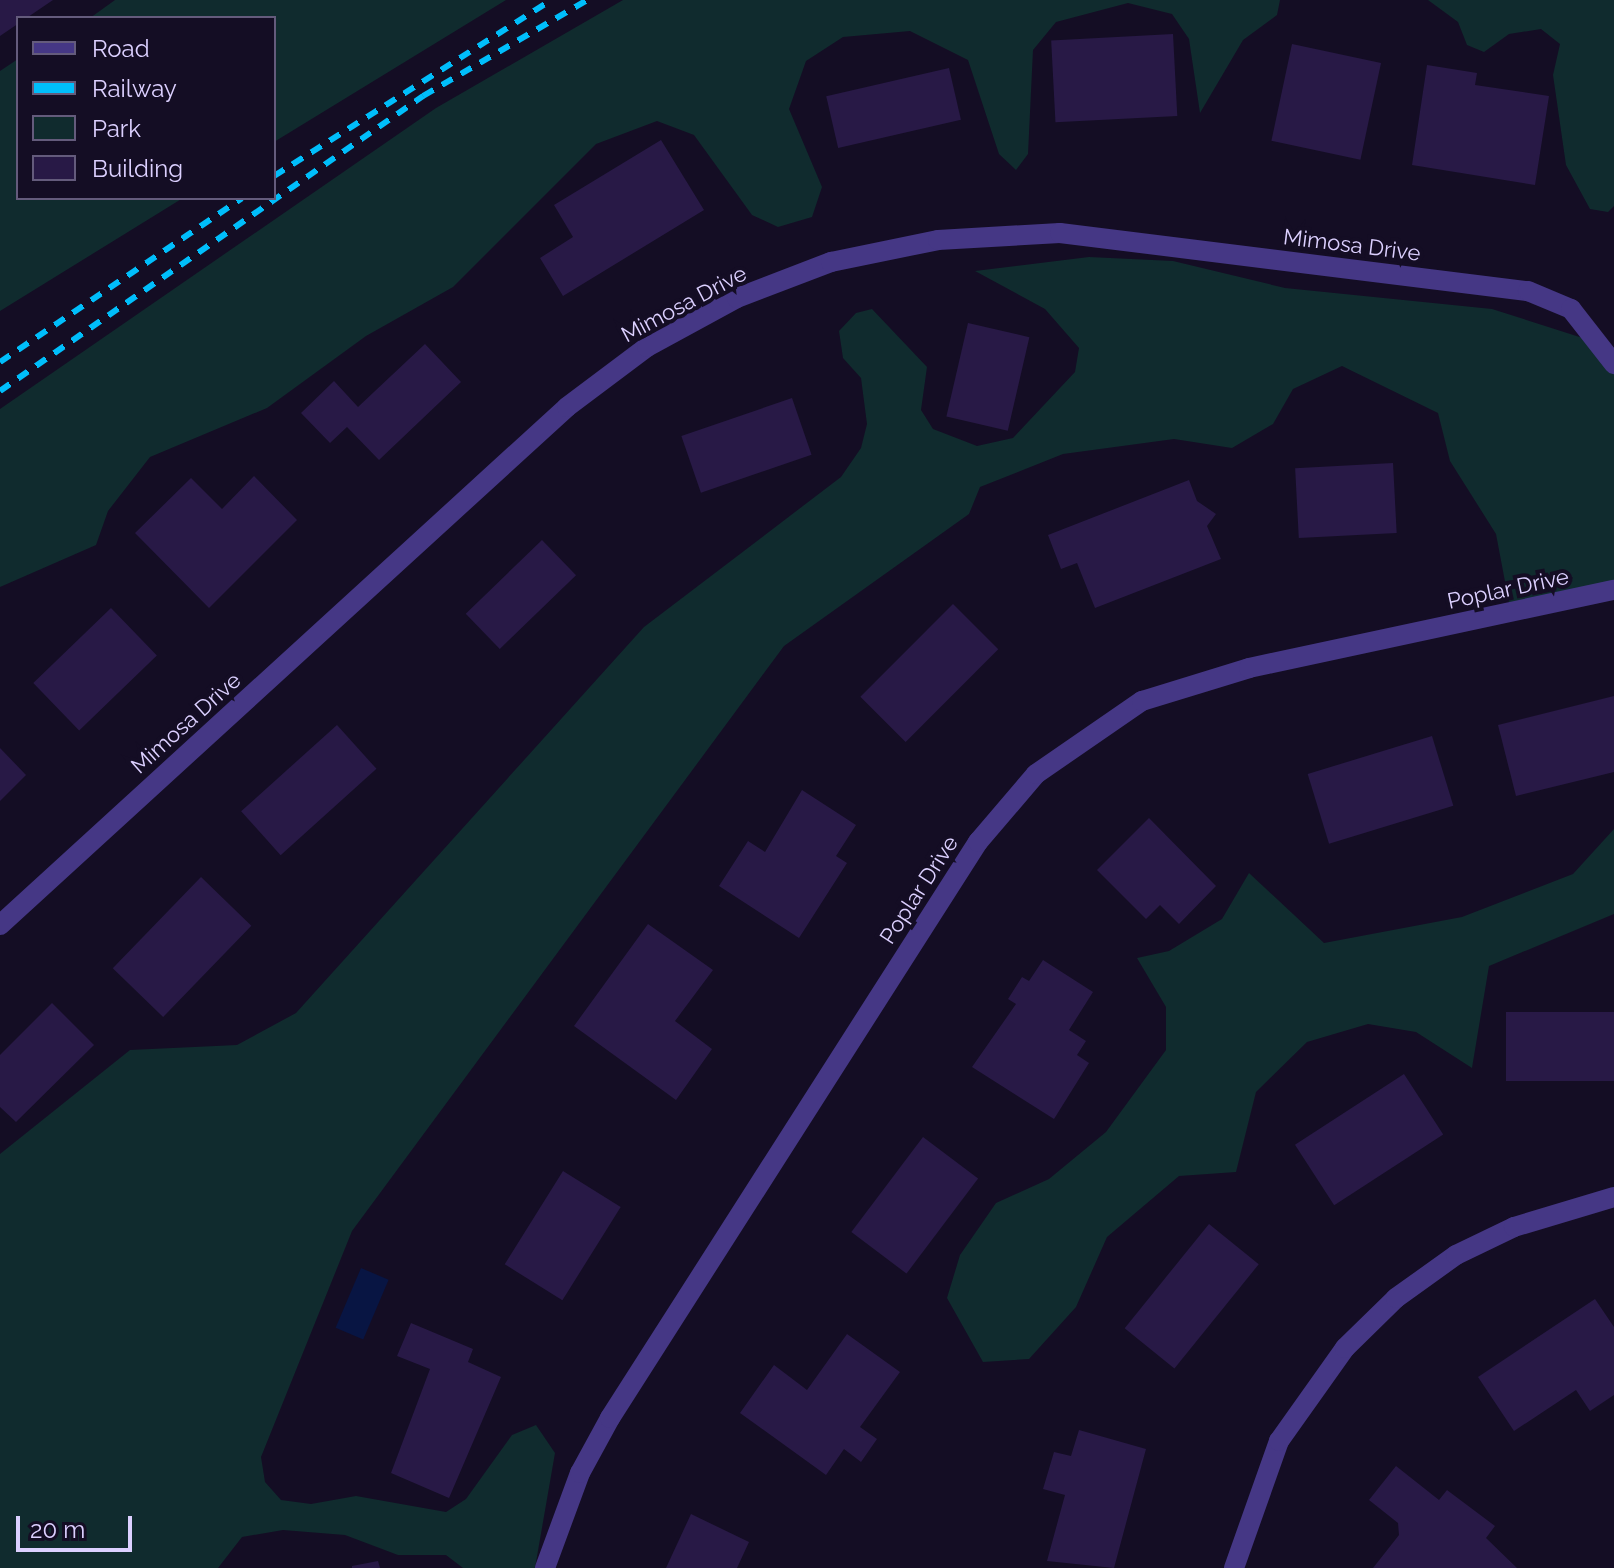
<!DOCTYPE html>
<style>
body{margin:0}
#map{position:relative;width:1614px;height:1568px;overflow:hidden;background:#140d24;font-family:Raleway,sans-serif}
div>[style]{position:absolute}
.green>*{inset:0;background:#102b2e}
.water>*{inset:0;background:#081543;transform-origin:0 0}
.building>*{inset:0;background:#281946;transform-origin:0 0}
.minor>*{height:20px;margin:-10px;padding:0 10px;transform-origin:10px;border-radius:10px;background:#453785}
.rail>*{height:6px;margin-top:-3px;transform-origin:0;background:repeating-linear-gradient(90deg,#00befb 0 12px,transparent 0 22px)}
span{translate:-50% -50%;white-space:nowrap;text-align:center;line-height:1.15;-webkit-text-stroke:8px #140d24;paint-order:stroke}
.street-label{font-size:22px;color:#dcd0ff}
.legend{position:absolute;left:16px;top:16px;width:260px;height:184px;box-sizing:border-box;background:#140d24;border:2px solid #645b7c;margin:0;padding:10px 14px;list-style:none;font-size:24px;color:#dcd0ff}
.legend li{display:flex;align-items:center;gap:16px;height:40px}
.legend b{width:40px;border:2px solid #645b7c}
.scale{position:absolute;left:16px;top:1516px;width:116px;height:36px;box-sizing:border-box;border:4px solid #dcd0ff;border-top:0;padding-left:10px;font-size:24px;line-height:28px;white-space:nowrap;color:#dcd0ff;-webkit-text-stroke:6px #140d24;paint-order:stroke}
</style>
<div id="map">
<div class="green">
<div style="clip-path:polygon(115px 0,506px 0,274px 142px,274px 18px,90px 18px)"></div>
<div style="clip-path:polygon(623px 0,1280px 0,1277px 15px,1243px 40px,1200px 113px,1189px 39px,1172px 14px,1128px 3px,1056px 22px,1033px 50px,1028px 154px,1016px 170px,999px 154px,968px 60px,910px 31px,843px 37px,806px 61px,789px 109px,822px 187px,812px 217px,778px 227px,752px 215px,694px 135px,657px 121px,596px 144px,453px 287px,366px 336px,267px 408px,150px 457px,108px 511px,96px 545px,0 587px,0 409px,436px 108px)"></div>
<div style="clip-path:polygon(1428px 0,1614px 0,1614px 206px,1608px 212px,1590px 209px,1566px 165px,1553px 75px,1560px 44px,1541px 29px,1509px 34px,1484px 52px,1467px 45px,1458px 22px)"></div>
<div style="clip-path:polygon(18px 59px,18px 198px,183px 198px,0 311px,0 71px)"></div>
<div style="clip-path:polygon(1089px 257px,1173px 261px,1285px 288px,1492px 309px,1614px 348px,1614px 584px,1510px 608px,1496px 534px,1450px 461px,1438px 413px,1342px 366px,1293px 389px,1273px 424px,1232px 448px,1174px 439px,1063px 454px,980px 487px,969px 514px,784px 646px,352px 1231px,261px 1457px,265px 1482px,281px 1500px,311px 1504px,356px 1496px,446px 1512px,466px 1499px,512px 1435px,536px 1425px,555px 1453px,535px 1568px,463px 1568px,446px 1555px,398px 1555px,345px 1535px,283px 1530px,242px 1537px,218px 1568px,0 1568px,0 1154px,130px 1050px,237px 1045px,296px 1013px,644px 627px,841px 477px,861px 448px,867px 424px,861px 378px,843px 358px,839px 331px,856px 313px,872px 309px,927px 367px,921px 410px,933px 429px,977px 446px,1013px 438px,1075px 372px,1079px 348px,1045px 309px,975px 271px)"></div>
<div style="clip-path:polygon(1614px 829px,1614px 914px,1489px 966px,1472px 1068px,1416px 1032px,1368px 1024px,1307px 1042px,1256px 1092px,1236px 1172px,1179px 1176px,1107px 1237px,1076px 1307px,1029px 1359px,983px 1362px,947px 1298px,960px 1255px,996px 1203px,1049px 1179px,1106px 1132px,1166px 1050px,1166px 1007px,1137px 958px,1169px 951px,1222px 919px,1249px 873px,1324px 943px,1462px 917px,1573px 874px)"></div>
</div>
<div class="water">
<div style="left:361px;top:1268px;width:30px;height:65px;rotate:23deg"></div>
</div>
<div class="building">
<div style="clip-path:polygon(0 0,53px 0,0 36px)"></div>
<div style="left:1173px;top:34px;width:82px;height:122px;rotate:87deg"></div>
<div style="left:1292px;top:44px;width:91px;height:99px;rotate:12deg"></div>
<div style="clip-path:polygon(1427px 65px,1477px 73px,1475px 85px,1549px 96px,1535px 185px,1412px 165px)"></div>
<div style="left:949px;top:68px;width:53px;height:126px;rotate:77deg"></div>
<div style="clip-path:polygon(661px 140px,704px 210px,563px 296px,540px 258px,573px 237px,554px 205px)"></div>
<div style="left:968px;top:323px;width:63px;height:96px;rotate:13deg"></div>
<div style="clip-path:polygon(425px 344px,461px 382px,379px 460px,347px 427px,330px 443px,301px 413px,334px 381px,358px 407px)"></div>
<div style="left:792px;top:398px;width:60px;height:117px;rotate:71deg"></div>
<div style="left:1393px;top:463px;width:70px;height:98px;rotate:87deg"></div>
<div style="clip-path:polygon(254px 476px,297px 520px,209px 608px,135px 533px,191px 478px,222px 509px)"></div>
<div style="clip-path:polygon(1189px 480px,1197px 501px,1216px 514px,1207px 526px,1221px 559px,1095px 608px,1077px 563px,1061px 569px,1048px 535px)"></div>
<div style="left:542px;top:540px;width:49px;height:106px;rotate:46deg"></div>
<div style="left:953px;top:604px;width:64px;height:131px;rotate:45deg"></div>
<div style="left:111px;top:608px;width:66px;height:108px;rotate:46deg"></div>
<div style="clip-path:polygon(1614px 696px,1614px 772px,1516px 796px,1498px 725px)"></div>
<div style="left:337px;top:725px;width:59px;height:129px;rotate:48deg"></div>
<div style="left:1432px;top:736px;width:73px;height:130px;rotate:73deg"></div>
<div style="clip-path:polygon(0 748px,26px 775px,0 801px)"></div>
<div style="clip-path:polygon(802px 790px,856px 825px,836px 856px,847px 863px,799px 938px,719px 886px,748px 841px,765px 852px)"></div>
<div style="clip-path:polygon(1149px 818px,1216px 886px,1179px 924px,1160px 905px,1146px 919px,1097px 870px)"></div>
<div style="left:201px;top:877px;width:70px;height:127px;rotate:44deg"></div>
<div style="clip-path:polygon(648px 924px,713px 970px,675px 1021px,712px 1049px,676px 1100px,574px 1026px)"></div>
<div style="clip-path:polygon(1043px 960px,1093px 992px,1069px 1030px,1086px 1041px,1077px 1055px,1089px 1063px,1054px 1119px,972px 1067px,1016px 1004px,1008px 999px,1022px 977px,1029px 981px)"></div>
<div style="clip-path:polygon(52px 1003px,94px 1045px,16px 1122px,0 1107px,0 1055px)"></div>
<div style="left:1614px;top:1012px;width:69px;height:108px;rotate:90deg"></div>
<div style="left:1404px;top:1074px;width:72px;height:130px;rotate:57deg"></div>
<div style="left:923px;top:1137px;width:69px;height:119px;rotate:37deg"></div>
<div style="left:563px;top:1171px;width:68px;height:110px;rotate:32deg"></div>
<div style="left:1209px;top:1224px;width:64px;height:134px;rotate:39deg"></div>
<div style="clip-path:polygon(1595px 1299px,1614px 1327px,1614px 1395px,1590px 1411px,1576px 1390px,1514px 1431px,1478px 1377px)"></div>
<div style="clip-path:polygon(411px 1323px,473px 1349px,468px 1362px,501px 1377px,449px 1498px,391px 1473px,430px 1369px,397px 1356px)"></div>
<div style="clip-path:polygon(847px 1334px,900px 1372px,860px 1427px,877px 1439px,861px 1462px,844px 1449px,826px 1475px,740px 1413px,774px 1365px,807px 1390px)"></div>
<div style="clip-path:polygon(1079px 1430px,1146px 1449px,1114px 1568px,1047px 1561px,1065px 1495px,1043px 1489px,1054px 1452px,1071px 1456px)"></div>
<div style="clip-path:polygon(1396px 1466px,1439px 1500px,1447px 1490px,1495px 1526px,1486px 1538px,1517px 1568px,1373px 1568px,1399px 1535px,1398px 1523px,1369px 1500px)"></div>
<div style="clip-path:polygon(691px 1514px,749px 1542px,737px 1568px,666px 1568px)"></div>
<div style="clip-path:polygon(378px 1561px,380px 1568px,352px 1568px,352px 1566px)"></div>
</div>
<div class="minor">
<div style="left:0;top:925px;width:768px;rotate:-42.41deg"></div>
<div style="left:567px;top:407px;width:100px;rotate:-36.9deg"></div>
<div style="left:647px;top:347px;width:102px;rotate:-28.6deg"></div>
<div style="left:737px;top:298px;width:101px;rotate:-21deg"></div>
<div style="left:831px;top:262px;width:109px;rotate:-11.6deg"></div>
<div style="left:938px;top:240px;width:122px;rotate:-3.3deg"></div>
<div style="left:1060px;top:233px;width:472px;rotate:7.1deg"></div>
<div style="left:1528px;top:291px;width:47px;rotate:22.7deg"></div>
<div style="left:1571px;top:309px;width:70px;rotate:52deg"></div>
<div style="left:545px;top:1568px;width:101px;rotate:-69.8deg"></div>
<div style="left:580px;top:1473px;width:63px;rotate:-61.4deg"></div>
<div style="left:610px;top:1418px;width:684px;rotate:-57.43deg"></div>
<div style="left:978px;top:842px;width:89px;rotate:-49.5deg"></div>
<div style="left:1036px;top:774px;width:129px;rotate:-34.6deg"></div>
<div style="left:1142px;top:701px;width:112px;rotate:-17.1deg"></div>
<div style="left:1249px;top:668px;width:373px;rotate:-12.1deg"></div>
<div style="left:1234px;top:1568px;width:135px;rotate:-70.5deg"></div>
<div style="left:1279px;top:1441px;width:114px;rotate:-54.6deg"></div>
<div style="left:1345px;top:1348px;width:71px;rotate:-44.4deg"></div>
<div style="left:1396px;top:1298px;width:74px;rotate:-35.6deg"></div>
<div style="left:1456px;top:1255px;width:64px;rotate:-25.8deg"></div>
<div style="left:1514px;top:1227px;width:104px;rotate:-16.7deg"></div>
</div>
<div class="rail">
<div style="left:274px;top:176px;width:328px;rotate:-32.4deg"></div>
<div style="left:0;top:362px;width:292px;rotate:-34.1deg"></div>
<div style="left:0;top:391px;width:516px;rotate:-34.89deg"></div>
<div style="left:423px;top:96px;width:190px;rotate:-30.3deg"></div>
</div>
<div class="street-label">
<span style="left:1352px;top:245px;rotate:7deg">Mimosa Drive</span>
<span style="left:684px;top:304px;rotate:-28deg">Mimosa Drive</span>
<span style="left:1508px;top:589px;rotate:-12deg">Poplar Drive</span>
<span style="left:186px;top:723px;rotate:-42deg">Mimosa Drive</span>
<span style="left:919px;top:890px;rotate:-57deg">Poplar Drive</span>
</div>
<ul class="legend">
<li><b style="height:10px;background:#453785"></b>Road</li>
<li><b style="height:10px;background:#00befb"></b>Railway</li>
<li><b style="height:22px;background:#102b2e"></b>Park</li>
<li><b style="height:22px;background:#281946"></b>Building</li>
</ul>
<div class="scale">20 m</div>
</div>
